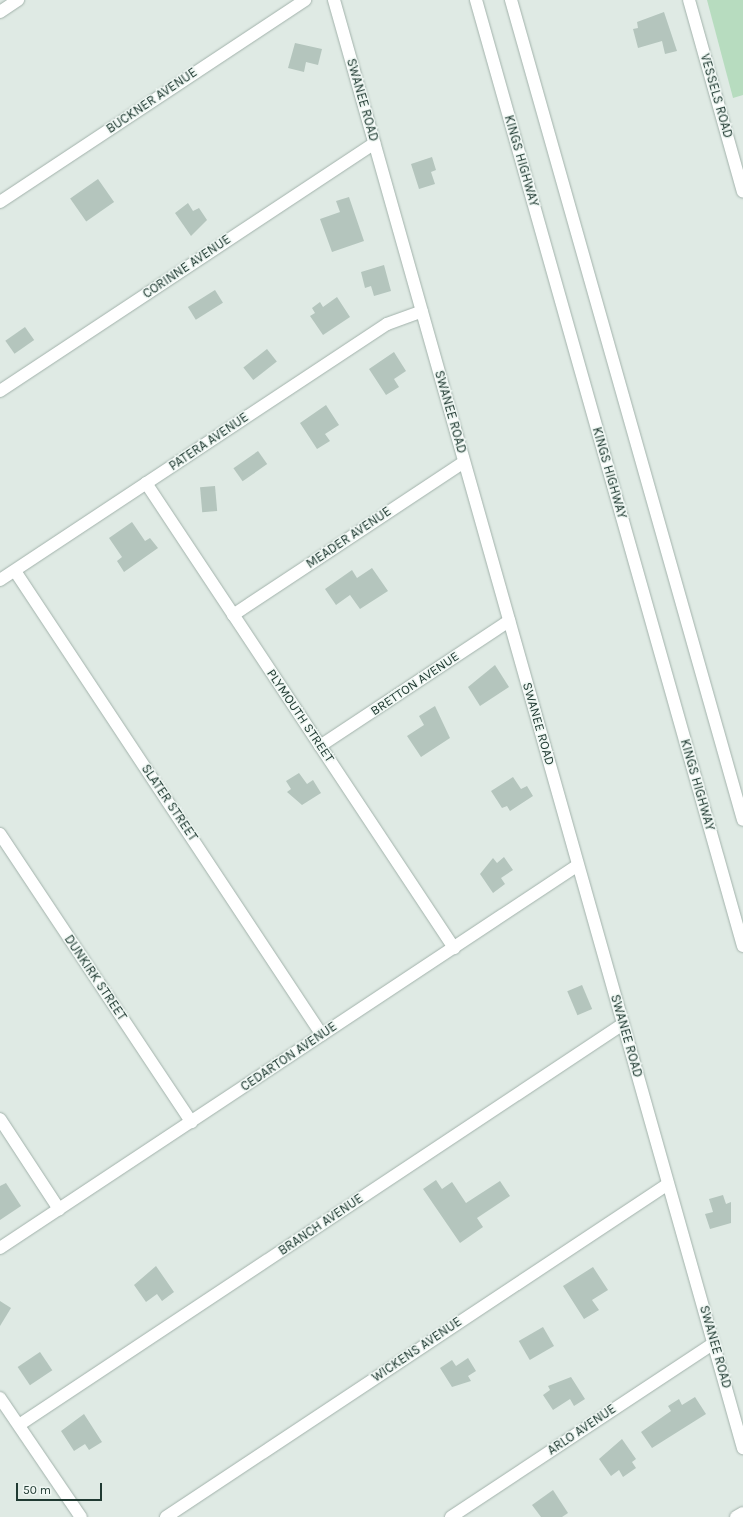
<!DOCTYPE html>
<style>
body{margin:0}
#map{position:relative;width:743px;height:1517px;overflow:hidden;background:#dfeae4;font-family:Karla,sans-serif}
div>[style]{position:absolute}
.green>*{inset:0;background:#b7dcbf}
.building>*{inset:0;background:#b4c5bd;transform-origin:0 0}
.roads{filter:drop-shadow(0 0 1px #a2b2ab) drop-shadow(0 0 1px #a2b2ab)}
.minor>*{height:12px;margin:-6px;padding:0 6px;transform-origin:6px;border-radius:6px;background:#fff}
.secondary>*{height:12px;margin:-6px;padding:0 6px;transform-origin:6px;border-radius:6px;background:#fff}
span{translate:-50% -50%;white-space:nowrap;text-align:center;line-height:1.15;-webkit-text-stroke:3px #eff7f3;paint-order:stroke}
.street-label{font-size:13px;color:#203a32}
.scale{position:absolute;left:16px;top:1483px;width:86px;height:18px;box-sizing:border-box;border:2px solid #203a32;border-top:0;padding-left:5px;font-size:12px;line-height:14px;white-space:nowrap;color:#203a32;-webkit-text-stroke:3px #eff7f3;paint-order:stroke}
</style>
<div id="map">
<div class="green">
<div style="clip-path:polygon(707px 0,743px 0,743px 95px,733px 98px)"></div>
</div>
<div class="building">
<div style="clip-path:polygon(664px 12px,677px 51px,665px 54px,662px 41px,638px 48px,633px 29px,638px 28px,637px 22px)"></div>
<div style="clip-path:polygon(295px 43px,322px 49px,318px 65px,306px 62px,304px 72px,288px 68px)"></div>
<div style="clip-path:polygon(432px 157px,436px 170px,431px 172px,435px 184px,419px 189px,411px 164px)"></div>
<div style="left:98px;top:179px;width:28px;height:34px;rotate:55deg"></div>
<div style="clip-path:polygon(349px 197px,364px 241px,332px 252px,320px 219px,340px 212px,336px 201px)"></div>
<div style="clip-path:polygon(188px 203px,193px 211px,199px 208px,207px 220px,191px 236px,175px 213px)"></div>
<div style="clip-path:polygon(384px 265px,391px 291px,374px 296px,371px 286px,365px 288px,361px 272px)"></div>
<div style="left:215px;top:290px;width:15px;height:32px;rotate:58deg"></div>
<div style="clip-path:polygon(337px 297px,350px 317px,323px 335px,310px 316px,315px 313px,312px 308px,320px 302px,323px 307px)"></div>
<div style="left:25px;top:327px;width:16px;height:24px;rotate:55deg"></div>
<div style="left:267px;top:349px;width:16px;height:30px;rotate:52deg"></div>
<div style="clip-path:polygon(394px 352px,406px 371px,394px 379px,399px 387px,386px 395px,369px 369px)"></div>
<div style="clip-path:polygon(326px 405px,339px 425px,325px 434px,330px 441px,317px 449px,300px 423px)"></div>
<div style="left:258px;top:451px;width:16px;height:30px;rotate:55deg"></div>
<div style="left:215px;top:486px;width:25px;height:15px;rotate:85deg"></div>
<div style="clip-path:polygon(132px 522px,145px 541px,150px 538px,158px 548px,124px 572px,117px 561px,122px 557px,109px 538px)"></div>
<div style="clip-path:polygon(372px 568px,388px 591px,360px 609px,350px 595px,336px 605px,325px 589px,352px 570px,357px 578px)"></div>
<div style="clip-path:polygon(495px 665px,509px 687px,480px 706px,468px 687px)"></div>
<div style="clip-path:polygon(435px 706px,450px 738px,421px 757px,407px 736px,424px 725px,419px 716px)"></div>
<div style="clip-path:polygon(299px 773px,307px 784px,313px 780px,321px 793px,302px 805px,287px 792px,291px 789px,286px 781px)"></div>
<div style="clip-path:polygon(513px 777px,521px 789px,527px 786px,533px 796px,510px 811px,507px 806px,502px 808px,491px 791px)"></div>
<div style="clip-path:polygon(504px 857px,513px 870px,501px 878px,505px 884px,493px 893px,480px 874px,493px 858px,497px 863px)"></div>
<div style="left:582px;top:985px;width:26px;height:16px;rotate:67deg"></div>
<div style="clip-path:polygon(436px 1180px,442px 1189px,452px 1182px,466px 1203px,500px 1181px,510px 1196px,477px 1218px,483px 1227px,460px 1243px,423px 1189px)"></div>
<div style="clip-path:polygon(6px 1183px,21px 1206px,0 1220px,0 1186px)"></div>
<div style="clip-path:polygon(723px 1195px,726px 1204px,731px 1202px,731px 1223px,710px 1229px,705px 1214px,713px 1212px,709px 1199px)"></div>
<div style="clip-path:polygon(156px 1266px,174px 1292px,162px 1301px,157px 1294px,146px 1302px,134px 1285px)"></div>
<div style="clip-path:polygon(593px 1267px,608px 1290px,592px 1300px,599px 1310px,584px 1319px,563px 1286px)"></div>
<div style="clip-path:polygon(0 1301px,11px 1308px,0 1326px)"></div>
<div style="left:543px;top:1327px;width:22px;height:28px;rotate:60deg"></div>
<div style="left:40px;top:1352px;width:22px;height:27px;rotate:56deg"></div>
<div style="clip-path:polygon(468px 1358px,476px 1371px,468px 1376px,471px 1381px,452px 1387px,440px 1368px,452px 1360px,456px 1366px)"></div>
<div style="clip-path:polygon(571px 1377px,585px 1399px,574px 1406px,570px 1399px,553px 1410px,543px 1395px,550px 1390px,548px 1386px)"></div>
<div style="clip-path:polygon(695px 1397px,706px 1414px,652px 1448px,641px 1432px,671px 1411px,668px 1406px,679px 1399px,682px 1405px)"></div>
<div style="clip-path:polygon(84px 1414px,102px 1442px,89px 1450px,85px 1444px,74px 1451px,61px 1431px)"></div>
<div style="clip-path:polygon(622px 1439px,636px 1459px,632px 1462px,636px 1468px,623px 1477px,619px 1470px,611px 1476px,599px 1459px)"></div>
<div style="clip-path:polygon(553px 1490px,568px 1513px,562px 1517px,541px 1517px,532px 1505px)"></div>
</div>
<div class="roads">
<div class="minor">
<div style="left:334px;top:0;width:1505px;rotate:74.23deg"></div>
<div style="left:689px;top:0;width:199px;rotate:74.3deg"></div>
<div style="left:0;top:12px;width:22px;rotate:-34deg"></div>
<div style="left:0;top:202px;width:366px;rotate:-33.5deg"></div>
<div style="left:0;top:391px;width:449px;rotate:-33.5deg"></div>
<div style="left:146px;top:483px;width:558px;rotate:56.48deg"></div>
<div style="left:15px;top:571px;width:556px;rotate:56.51deg"></div>
<div style="left:0;top:580px;width:464px;rotate:-33.5deg"></div>
<div style="left:387px;top:324px;width:37px;rotate:-20deg"></div>
<div style="left:233px;top:615px;width:277px;rotate:-33.5deg"></div>
<div style="left:320px;top:746px;width:227px;rotate:-33.5deg"></div>
<div style="left:0;top:834px;width:346px;rotate:56.4deg"></div>
<div style="left:0;top:1119px;width:108px;rotate:56.8deg"></div>
<div style="left:0;top:1248px;width:693px;rotate:-33.53deg"></div>
<div style="left:0;top:1398px;width:144px;rotate:55.8deg"></div>
<div style="left:19px;top:1425px;width:725px;rotate:-33.58deg"></div>
<div style="left:166px;top:1517px;width:602px;rotate:-33.56deg"></div>
<div style="left:451px;top:1517px;width:315px;rotate:-33.5deg"></div>
<div style="left:736px;top:1517px;width:8px;rotate:-30deg"></div>
</div>
<div class="secondary">
<div style="left:476px;top:0;width:983px;rotate:74.24deg"></div>
<div style="left:511px;top:0;width:852px;rotate:74.2deg"></div>
</div>
</div>
<div class="street-label">
<span style="left:716px;top:96px;rotate:74deg">VESSELS ROAD</span>
<span style="left:362px;top:100px;rotate:74deg">SWANEE ROAD</span>
<span style="left:152px;top:101px;rotate:-34deg">BUCKNER AVENUE</span>
<span style="left:521px;top:161px;rotate:74deg">KINGS HIGHWAY</span>
<span style="left:187px;top:267px;rotate:-34deg">CORINNE AVENUE</span>
<span style="left:450px;top:412px;rotate:74deg">SWANEE ROAD</span>
<span style="left:209px;top:442px;rotate:-34deg">PATERA AVENUE</span>
<span style="left:609px;top:473px;rotate:74deg">KINGS HIGHWAY</span>
<span style="left:349px;top:538px;rotate:-34deg">MEADER AVENUE</span>
<span style="left:415px;top:684px;rotate:-34deg">BRETTON AVENUE</span>
<span style="left:300px;top:716px;rotate:56deg">PLYMOUTH STREET</span>
<span style="left:538px;top:724px;rotate:74deg">SWANEE ROAD</span>
<span style="left:697px;top:785px;rotate:74deg">KINGS HIGHWAY</span>
<span style="left:169px;top:803px;rotate:56deg">SLATER STREET</span>
<span style="left:95px;top:978px;rotate:56deg">DUNKIRK STREET</span>
<span style="left:626px;top:1036px;rotate:74deg">SWANEE ROAD</span>
<span style="left:289px;top:1057px;rotate:-34deg">CEDARTON AVENUE</span>
<span style="left:321px;top:1225px;rotate:-34deg">BRANCH AVENUE</span>
<span style="left:715px;top:1347px;rotate:74deg">SWANEE ROAD</span>
<span style="left:417px;top:1350px;rotate:-34deg">WICKENS AVENUE</span>
<span style="left:582px;top:1430px;rotate:-34deg">ARLO AVENUE</span>
</div>
<div class="scale">50 m</div>
</div>
